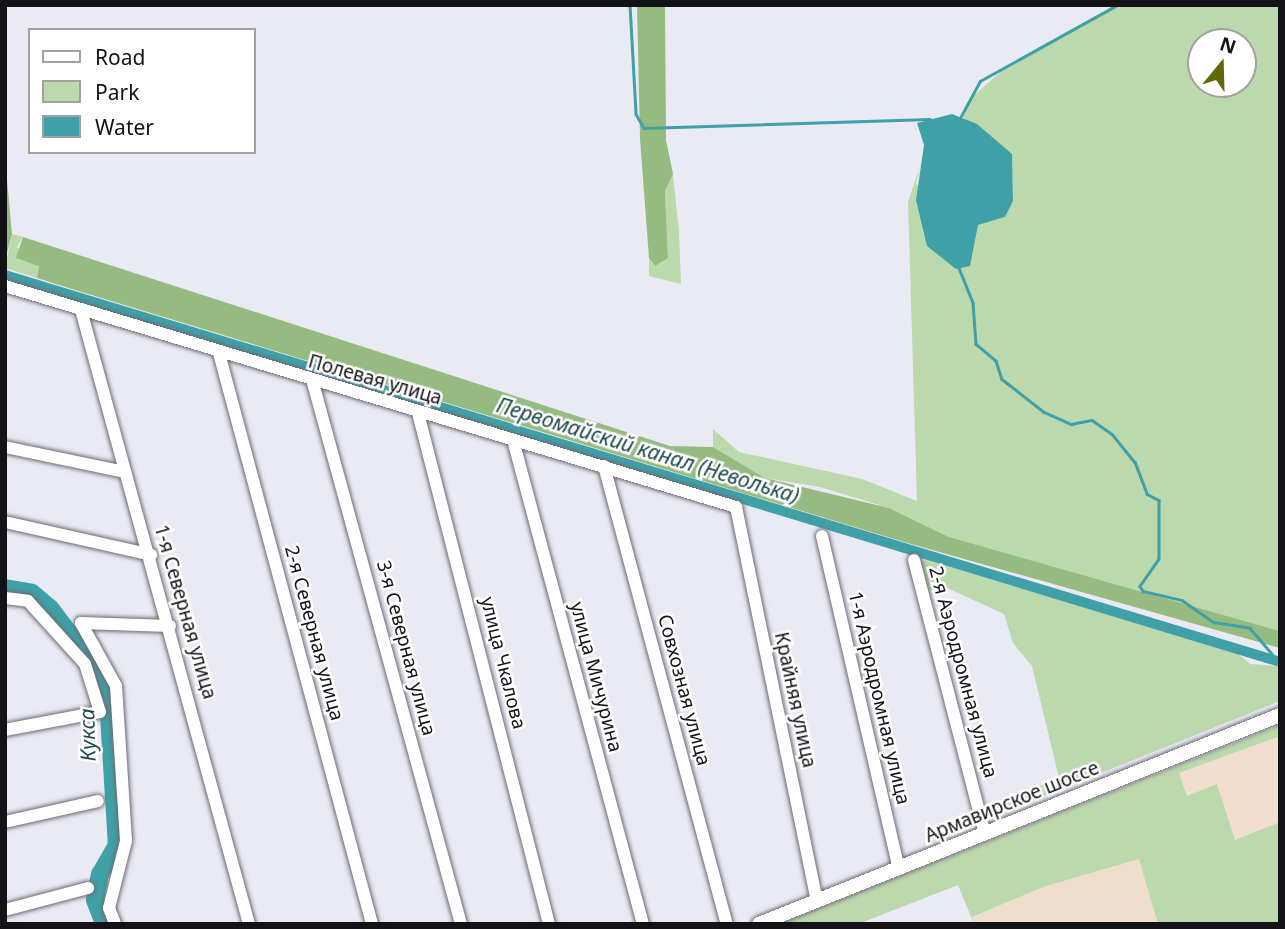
<!DOCTYPE html>
<meta charset="utf-8">
<style>
body{margin:0}
#map{position:relative;width:1285px;height:929px;overflow:hidden;background:#eaeaf5;font-family:"Noto Sans",sans-serif}
div>[style]{position:absolute}
.commercial>*{inset:0;background:#f1dece}
.industrial>*{inset:0;background:#efdecd}
.green>*{inset:0;background:#bcd8ad}
.forest>*{inset:0;background:#96bb81}
.water>*{inset:0;background:#40a0a7}
.stream>*{height:2.5px;margin:-1.25px;padding:0 1.25px;transform-origin:1.25px;border-radius:1.25px;background:#40a0a7}
.canal>*{height:10px;margin:-5px;padding:0 5px;transform-origin:5px;border-radius:5px;background:#40a0a7}
.river>*{height:18px;margin:-9px;padding:0 9px;transform-origin:9px;border-radius:9px;background:#40a0a7}
.roads{filter:drop-shadow(0 0 2px #6b6b74) drop-shadow(0 0 2px #6b6b74)}
.minor>*{height:12px;margin:-6px;padding:0 6px;transform-origin:6px;border-radius:6px;background:#fff}
.major>*{height:14px;margin:-7px;padding:0 7px;transform-origin:7px;border-radius:7px;background:#fff}
span{translate:-50% -50%;white-space:nowrap;text-align:center;line-height:1.15;-webkit-text-stroke:5px #fff;paint-order:stroke}
.street-label{font-size:19px;color:#131317}
.water-label{font-size:21px;color:#1e494c;font-style:italic}
.frame{position:absolute;inset:0;border:7px solid #131317;pointer-events:none}
.legend{position:absolute;left:28px;top:28px;width:228px;height:126px;box-sizing:border-box;background:#fff;border:2px solid #a1a1a2;margin:0;padding:9px 12px;list-style:none;font-size:21px;color:#131317}
.legend li{display:flex;align-items:center;gap:14px;height:35px}
.legend b{width:35px;border:2px solid #a1a1a2}
.north{position:absolute;left:1187px;top:28px;width:70px;height:70px;box-sizing:border-box;background:#fff;border:2px solid #a1a1a2;border-radius:50%;rotate:19deg;font-size:19px;font-weight:700;line-height:28px;text-align:center;color:#131317}
.north::after{content:'';display:block;margin:auto;width:24px;height:32px;background:#646807;clip-path:polygon(50% 0,100% 100%,50% 72%,0 100%)}
</style>
<div id="map">
<div class="commercial">
<div style="clip-path:polygon(1280px 736px,1280px 822px,1235px 840px,1217px 785px,1187px 796px,1179px 773px)"></div>
</div>
<div class="industrial">
<div style="clip-path:polygon(1140px 859px,1158px 924px,974px 924px,972px 917px,1043px 887px)"></div>
</div>
<div class="green">
<div style="clip-path:polygon(evenodd,1119px 5px,1280px 5px,1280px 631px,949px 537px,889px 508px,820px 487px,765px 478px,713px 447px,713px 429px,739px 452px,862px 479px,917px 501px,908px 202px,920px 166px,916px 184px,978px 225px,1005px 217px,1013px 200px,1012px 154px,963px 118px,969px 100px,1004px 69px,1119px 5px,1201px 42px,1243px 42px,1243px 84px,1201px 84px,1201px 42px)"></div>
<div style="clip-path:polygon(673px 174px,679px 232px,681px 284px,649px 276px,649px 258px,655px 266px,668px 258px,665px 191px)"></div>
<div style="clip-path:polygon(12px 234px,23px 237px,17px 247px,39px 266px,37px 278px,5px 268px)"></div>
<div style="clip-path:polygon(916px 557px,1237px 653px,1250px 664px,1280px 666px,1280px 701px,989px 818px,981px 803px,990px 806px,1059px 778px,1032px 666px,1013px 643px,1004px 614px,945px 587px,924px 592px)"></div>
<div style="clip-path:polygon(1280px 725px,1280px 736px,1179px 773px,1187px 796px,1217px 784px,1235px 840px,1280px 822px,1280px 924px,1158px 924px,1139px 859px,1043px 887px,972px 917px,974px 924px,958px 885px,858px 924px,780px 924px)"></div>
</div>
<div class="forest">
<div style="clip-path:polygon(637px 5px,665px 5px,666px 140px,673px 174px,665px 191px,668px 258px,655px 266px,649px 258px,640px 139px)"></div>
<div style="clip-path:polygon(5px 158px,12px 234px,6px 257px,5px 256px)"></div>
<div style="clip-path:polygon(23px 237px,670px 446px,713px 447px,765px 478px,889px 508px,949px 537px,1280px 631px,1280px 648px,904px 542px,75px 290px,37px 278px,39px 266px,16px 258px)"></div>
</div>
<div class="water">
<div style="clip-path:polygon(952px 114px,977px 124px,1012px 154px,1013px 201px,1005px 217px,978px 225px,970px 266px,956px 269px,927px 246px,916px 200px,924px 145px,917px 123px)"></div>
</div>
<div class="stream">
<div style="left:630px;top:5px;width:109px;rotate:86.8deg"></div>
<div style="left:636px;top:114px;width:16px;rotate:60deg"></div>
<div style="left:644px;top:128px;width:286px;rotate:-1.8deg"></div>
<div style="left:960px;top:118px;width:42px;rotate:-61.6deg"></div>
<div style="left:980px;top:81px;width:157px;rotate:-29deg"></div>
<div style="left:959px;top:268px;width:38px;rotate:68deg"></div>
<div style="left:973px;top:303px;width:41px;rotate:85.8deg"></div>
<div style="left:976px;top:344px;width:26px;rotate:40deg"></div>
<div style="left:996px;top:361px;width:19px;rotate:72deg"></div>
<div style="left:1002px;top:379px;width:53px;rotate:38.2deg"></div>
<div style="left:1044px;top:412px;width:30px;rotate:24deg"></div>
<div style="left:1071px;top:424px;width:21px;rotate:-11deg"></div>
<div style="left:1092px;top:420px;width:24px;rotate:35deg"></div>
<div style="left:1112px;top:434px;width:36px;rotate:51deg"></div>
<div style="left:1135px;top:462px;width:34px;rotate:69deg"></div>
<div style="left:1147px;top:494px;width:13px;rotate:27deg"></div>
<div style="left:1159px;top:500px;width:59px;rotate:90deg"></div>
<div style="left:1159px;top:559px;width:33px;rotate:125deg"></div>
<div style="left:1140px;top:586px;width:6px;rotate:59deg"></div>
<div style="left:1143px;top:591px;width:40px;rotate:13deg"></div>
<div style="left:1182px;top:600px;width:39px;rotate:35deg"></div>
<div style="left:1214px;top:622px;width:36px;rotate:9deg"></div>
<div style="left:1250px;top:628px;width:45px;rotate:49.5deg"></div>
</div>
<div class="canal">
<div style="left:5px;top:275px;width:1332px;rotate:16.88deg"></div>
</div>
<div class="river">
<div style="left:5px;top:588px;width:27px;rotate:10deg"></div>
<div style="left:32px;top:593px;width:23px;rotate:40deg"></div>
<div style="left:50px;top:608px;width:94px;rotate:52.8deg"></div>
<div style="left:107px;top:683px;width:162px;rotate:86.5deg"></div>
<div style="left:117px;top:845px;width:34px;rotate:120deg"></div>
<div style="left:100px;top:874px;width:26px;rotate:101deg"></div>
<div style="left:95px;top:900px;width:26px;rotate:69deg"></div>
</div>
<div class="roads">
<div class="minor">
<div style="left:5px;top:286px;width:764px;rotate:16.82deg"></div>
<div style="left:736px;top:507px;width:401px;rotate:78.4deg"></div>
<div style="left:81px;top:310px;width:637px;rotate:74.7deg"></div>
<div style="left:219px;top:353px;width:591px;rotate:75deg"></div>
<div style="left:313px;top:383px;width:561px;rotate:74.7deg"></div>
<div style="left:418px;top:413px;width:528px;rotate:75.62deg"></div>
<div style="left:513px;top:440px;width:501px;rotate:74.97deg"></div>
<div style="left:5px;top:447px;width:123px;rotate:11.8deg"></div>
<div style="left:604px;top:466px;width:474px;rotate:75deg"></div>
<div style="left:5px;top:522px;width:150px;rotate:12.7deg"></div>
<div style="left:822px;top:536px;width:342px;rotate:77deg"></div>
<div style="left:914px;top:560px;width:283px;rotate:75.5deg"></div>
<div style="left:5px;top:598px;width:23px;rotate:7deg"></div>
<div style="left:28px;top:601px;width:85px;rotate:47.9deg"></div>
<div style="left:85px;top:664px;width:50px;rotate:72.6deg"></div>
<div style="left:100px;top:712px;width:97px;rotate:169.3deg"></div>
<div style="left:81px;top:623px;width:72px;rotate:60.9deg"></div>
<div style="left:116px;top:686px;width:155px;rotate:86.3deg"></div>
<div style="left:126px;top:841px;width:69px;rotate:104.2deg"></div>
<div style="left:109px;top:908px;width:17px;rotate:69deg"></div>
<div style="left:81px;top:623px;width:89px;rotate:1.9deg"></div>
<div style="left:5px;top:822px;width:95px;rotate:-12.7deg"></div>
<div style="left:5px;top:910px;width:86px;rotate:-14.8deg"></div>
</div>
<div class="major">
<div style="left:759px;top:924px;width:561px;rotate:-21.86deg"></div>
</div>
</div>
<div class="street-label">
<span style="left:375px;top:380px;rotate:16deg">Полевая улица</span>
<span style="left:185px;top:612px;rotate:74deg">1-я Северная улица</span>
<span style="left:314px;top:633px;rotate:75deg">2-я Северная улица</span>
<span style="left:406px;top:648px;rotate:75deg">3-я Северная улица</span>
<span style="left:503px;top:663px;rotate:76deg">улица Чкалова</span>
<span style="left:963px;top:672px;rotate:75deg">2-я Аэродромная улица</span>
<span style="left:596px;top:677px;rotate:75deg">улица Мичурина</span>
<span style="left:684px;top:690px;rotate:75deg">Совхозная улица</span>
<span style="left:879px;top:698px;rotate:77deg">1-я Аэродромная улица</span>
<span style="left:795px;top:700px;rotate:78deg">Крайняя улица</span>
<span style="left:1012px;top:802px;rotate:-22deg">Армавирское шоссе</span>
</div>
<div class="water-label">
<span style="left:648px;top:450px;rotate:17deg">Первомайский канал (Неволька)</span>
<span style="left:87px;top:735px;rotate:-92deg">Кукса</span>
</div>
<div class="frame"></div>
<ul class="legend">
<li><b style="height:9px;background:#fff"></b>Road</li>
<li><b style="height:19px;background:#bcd8ad"></b>Park</li>
<li><b style="height:19px;background:#40a0a7"></b>Water</li>
</ul>
<div class="north">N</div>
</div>
